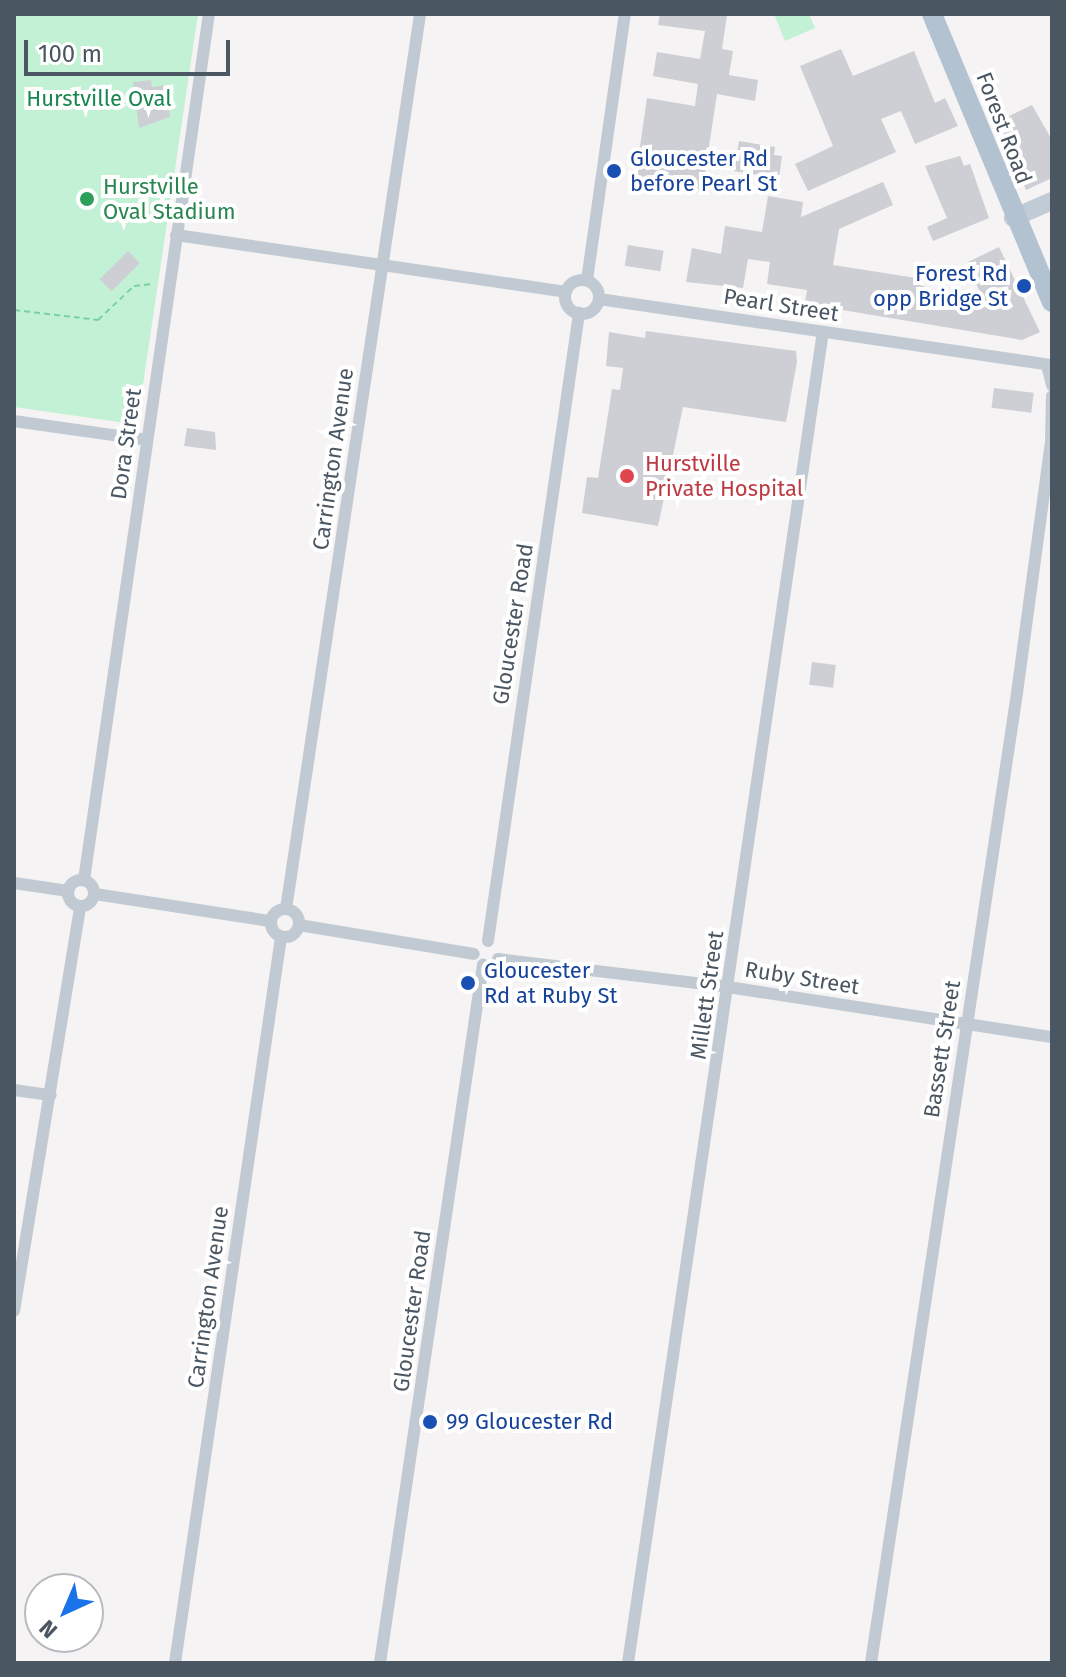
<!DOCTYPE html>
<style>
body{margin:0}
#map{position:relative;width:1066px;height:1677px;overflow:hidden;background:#f5f3f3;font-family:"Fira Sans",sans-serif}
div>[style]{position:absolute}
.green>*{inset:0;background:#c3f1d5}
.building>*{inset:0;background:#cdcfd5;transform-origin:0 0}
.path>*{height:2px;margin-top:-1px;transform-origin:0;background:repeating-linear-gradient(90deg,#7ad0a6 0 6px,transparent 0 10px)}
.street>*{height:12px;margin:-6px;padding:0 6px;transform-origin:6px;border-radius:6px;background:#c1cad2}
.street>.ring{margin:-6px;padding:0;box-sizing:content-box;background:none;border:12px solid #c1cad2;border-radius:50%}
.secondary>*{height:18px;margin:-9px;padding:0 9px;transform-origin:9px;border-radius:9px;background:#c1cbd6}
.primary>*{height:20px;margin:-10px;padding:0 10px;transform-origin:10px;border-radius:10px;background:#b3c2d1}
.dots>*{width:22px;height:22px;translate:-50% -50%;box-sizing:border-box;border:4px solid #fff;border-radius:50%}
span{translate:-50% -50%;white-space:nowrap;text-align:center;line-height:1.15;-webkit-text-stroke:8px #fff;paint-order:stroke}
.park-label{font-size:22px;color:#17864f}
.street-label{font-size:22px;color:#4a5661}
.transit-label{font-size:22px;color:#164399}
.left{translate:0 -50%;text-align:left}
.right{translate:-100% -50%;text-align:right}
.leisure-label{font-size:22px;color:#27864d}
.health-label{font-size:22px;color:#be3a42}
.frame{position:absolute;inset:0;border:16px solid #4a5661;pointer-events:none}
.north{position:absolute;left:24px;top:1573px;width:80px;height:80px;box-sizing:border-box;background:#fff;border:2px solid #b7bbc0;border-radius:50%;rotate:224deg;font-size:22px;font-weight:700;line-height:32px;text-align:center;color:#4a5661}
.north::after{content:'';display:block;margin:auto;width:28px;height:36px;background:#1a73e8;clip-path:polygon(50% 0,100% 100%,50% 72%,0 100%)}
.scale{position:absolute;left:24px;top:40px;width:206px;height:36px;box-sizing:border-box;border:4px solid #4a5661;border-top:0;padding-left:10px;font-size:24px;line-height:28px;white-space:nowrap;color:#4a5661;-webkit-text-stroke:6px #fff;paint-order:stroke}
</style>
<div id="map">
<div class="green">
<div style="clip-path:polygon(14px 14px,198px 14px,138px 418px,133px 424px,14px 407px)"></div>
<div style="clip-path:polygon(774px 14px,809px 14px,815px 28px,785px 41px)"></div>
</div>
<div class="building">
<div style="clip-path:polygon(660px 14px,727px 15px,722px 49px,733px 51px,729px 75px,758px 80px,755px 101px,717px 94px,702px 192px,635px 181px,647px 98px,695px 106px,698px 84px,653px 76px,657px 52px,700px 59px,705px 31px,658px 25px)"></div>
<div style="clip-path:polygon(841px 49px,853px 76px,914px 51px,935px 103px,945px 98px,958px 126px,915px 144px,901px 111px,881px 119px,896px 152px,808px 191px,795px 164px,833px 146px,800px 66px)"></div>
<div style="clip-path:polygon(151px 80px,152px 87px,166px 85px,170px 117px,139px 128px,133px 82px)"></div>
<div style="clip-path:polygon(1032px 105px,1052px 140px,1052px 178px,1026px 190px,999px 121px)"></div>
<div style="clip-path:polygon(739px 141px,775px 147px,774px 155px,782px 156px,779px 178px,734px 171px)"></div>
<div style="clip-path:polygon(960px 156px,964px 166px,970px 164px,989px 218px,933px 241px,927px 227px,947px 218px,925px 166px)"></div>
<div style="clip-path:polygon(883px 182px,893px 205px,839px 229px,833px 265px,916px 278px,915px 283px,933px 290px,982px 296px,966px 263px,999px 247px,1040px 332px,1022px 340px,824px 307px,804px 309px,807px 290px,767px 284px,770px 262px,748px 259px,743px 288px,686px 282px,692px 248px,721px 254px,725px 226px,762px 232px,768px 196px,803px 202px,801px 217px)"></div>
<div style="left:628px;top:245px;width:36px;height:21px;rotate:9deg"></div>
<div style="left:128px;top:251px;width:17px;height:40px;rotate:45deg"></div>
<div style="clip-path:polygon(646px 331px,796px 351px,797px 362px,786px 422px,683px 407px,658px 526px,582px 513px,587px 477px,598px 478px,612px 389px,620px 390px,623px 368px,606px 366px,609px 332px,645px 338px)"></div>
<div style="left:994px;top:388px;width:40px;height:20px;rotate:7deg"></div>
<div style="clip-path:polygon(187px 428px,215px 432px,216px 450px,184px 446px)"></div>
<div style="left:812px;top:662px;width:24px;height:23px;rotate:7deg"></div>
</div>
<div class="path">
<div style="left:14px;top:310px;width:85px;rotate:6.8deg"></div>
<div style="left:98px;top:320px;width:50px;rotate:-43.4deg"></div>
<div style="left:134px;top:286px;width:18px;rotate:-6deg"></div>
</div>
<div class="street">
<div style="left:176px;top:235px;width:394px;rotate:8.3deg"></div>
<div style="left:587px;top:280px;width:269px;rotate:-81.9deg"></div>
<div class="ring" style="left:565px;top:280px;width:22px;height:22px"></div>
<div style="left:599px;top:299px;width:458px;rotate:8.3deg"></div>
<div style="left:1047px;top:365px;width:21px;rotate:76deg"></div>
<div style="left:14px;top:421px;width:134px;rotate:8.1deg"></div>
<div class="ring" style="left:68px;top:880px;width:14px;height:14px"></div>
<div style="left:84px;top:880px;width:875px;rotate:-81.79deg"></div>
<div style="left:14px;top:883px;width:55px;rotate:8.4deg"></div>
<div style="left:95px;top:894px;width:177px;rotate:8.8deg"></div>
<div class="ring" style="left:271px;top:909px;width:16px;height:16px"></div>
<div style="left:286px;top:909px;width:905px;rotate:-81.48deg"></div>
<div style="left:299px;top:925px;width:177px;rotate:9.4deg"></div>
<div style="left:488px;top:941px;width:635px;rotate:-81.75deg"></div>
<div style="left:498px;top:959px;width:232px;rotate:6.9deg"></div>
<div style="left:728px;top:987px;width:328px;rotate:8.8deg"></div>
<div style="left:14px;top:1090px;width:37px;rotate:8deg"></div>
<div style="left:14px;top:1311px;width:409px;rotate:-80.7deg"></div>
<div style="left:175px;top:1663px;width:734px;rotate:-81.69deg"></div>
<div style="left:380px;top:1663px;width:706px;rotate:-81.61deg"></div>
<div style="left:628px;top:1663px;width:1345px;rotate:-81.67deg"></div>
<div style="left:871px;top:1663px;width:981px;rotate:-81.44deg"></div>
<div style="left:1017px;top:693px;width:255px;rotate:-82.3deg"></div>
<div style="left:1051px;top:440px;width:44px;rotate:-88.7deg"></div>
</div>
<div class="secondary">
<div style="left:1013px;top:218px;width:43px;rotate:-23.6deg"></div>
</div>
<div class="primary">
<div style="left:932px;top:14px;width:312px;rotate:67.4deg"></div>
</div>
<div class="dots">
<div style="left:614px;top:171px;background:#1a4fb4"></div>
<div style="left:87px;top:199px;background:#2e9e5b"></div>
<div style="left:1024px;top:286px;background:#1a4fb4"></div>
<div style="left:627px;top:476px;background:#e0444e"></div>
<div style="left:468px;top:983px;background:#1a4fb4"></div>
<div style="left:430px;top:1422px;background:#1a4fb4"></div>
</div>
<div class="park-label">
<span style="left:99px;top:99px">Hurstville Oval</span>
</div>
<div class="street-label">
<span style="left:1004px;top:128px;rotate:69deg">Forest Road</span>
<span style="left:781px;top:305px;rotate:9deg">Pearl Street</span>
<span style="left:126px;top:444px;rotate:-82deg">Dora Street</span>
<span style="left:333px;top:459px;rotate:-82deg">Carrington Avenue</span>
<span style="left:513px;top:624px;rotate:-81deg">Gloucester Road</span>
<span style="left:802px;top:978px;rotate:9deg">Ruby Street</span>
<span style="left:707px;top:995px;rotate:-82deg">Millett Street</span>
<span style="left:942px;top:1049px;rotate:-81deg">Bassett Street</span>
<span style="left:208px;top:1297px;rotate:-82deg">Carrington Avenue</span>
<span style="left:412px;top:1311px;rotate:-82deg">Gloucester Road</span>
</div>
<div class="transit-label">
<span class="left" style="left:630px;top:171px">Gloucester Rd<br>before Pearl St</span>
<span class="right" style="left:1008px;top:286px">Forest Rd<br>opp Bridge St</span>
<span class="left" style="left:484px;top:983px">Gloucester<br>Rd at Ruby St</span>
<span class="left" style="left:446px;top:1422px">99 Gloucester Rd</span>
</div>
<div class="leisure-label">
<span class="left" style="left:103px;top:199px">Hurstville<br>Oval Stadium</span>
</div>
<div class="health-label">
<span class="left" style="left:645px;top:476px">Hurstville<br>Private Hospital</span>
</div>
<div class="frame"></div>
<div class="north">N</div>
<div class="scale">100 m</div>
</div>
